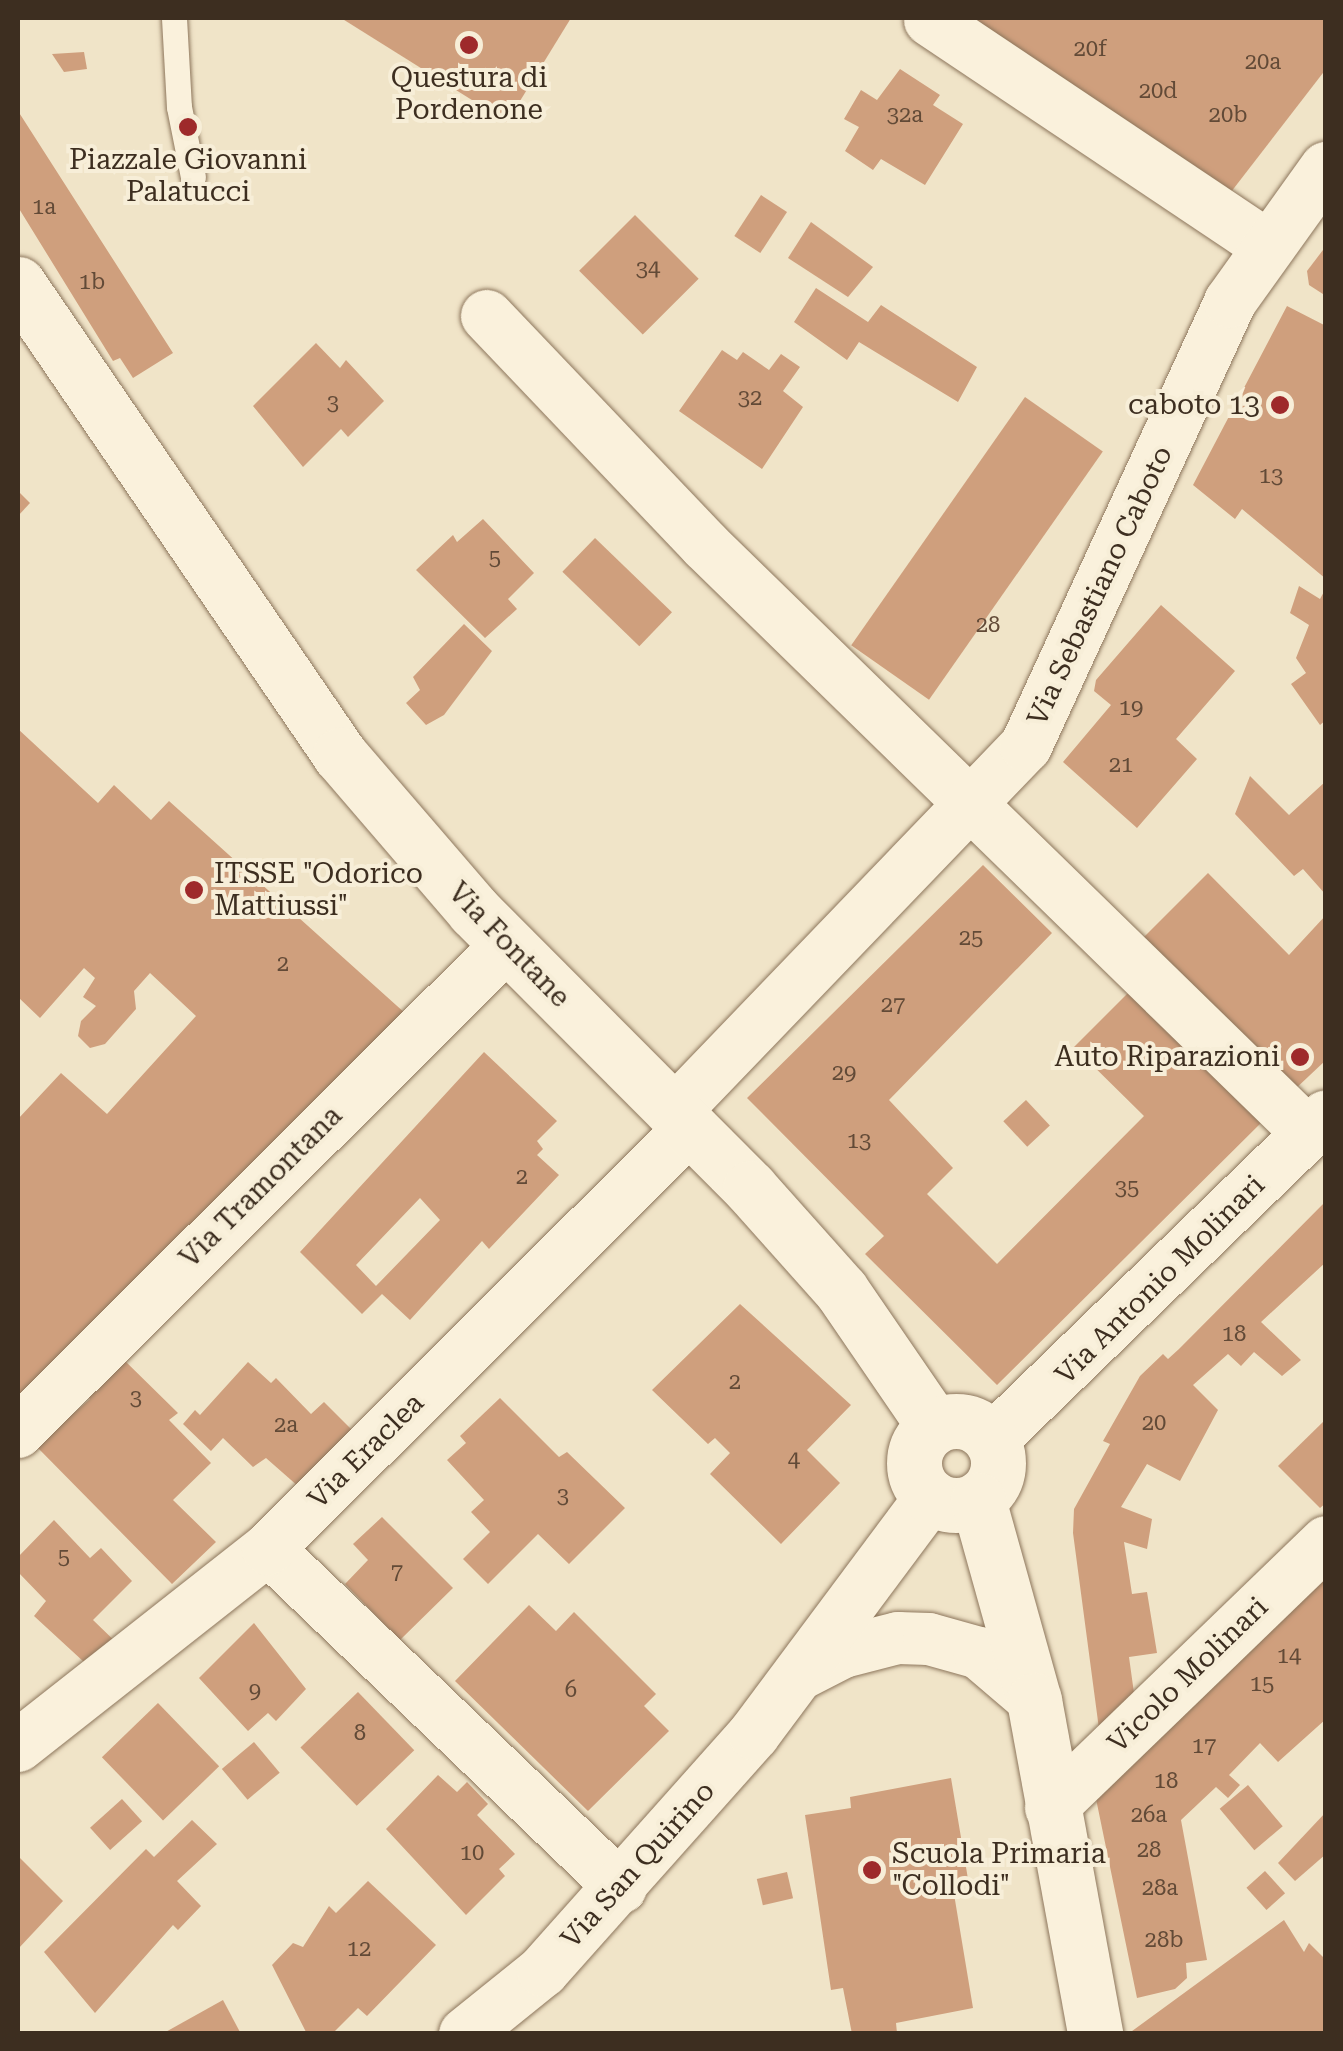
<!DOCTYPE html>
<style>
body{margin:0}
#map{position:relative;width:1343px;height:2051px;overflow:hidden;background:#f0e4c8;font-family:"Roboto Serif",serif}
div>[style]{position:absolute}
.building>*{inset:0;background:#cf9f7d;transform-origin:0 0}
.roads{filter:drop-shadow(0 0 2px #8d765c) drop-shadow(0 0 2px #8d765c)}
.service>*{height:25px;margin:-12.5px;padding:0 12.5px;transform-origin:12.5px;border-radius:12.5px;background:#faf1dc}
.minor>*{height:52px;margin:-26px;padding:0 26px;transform-origin:26px;border-radius:26px;background:#faf1dc}
.tertiary>*{height:55px;margin:-27.5px;padding:0 27.5px;transform-origin:27.5px;border-radius:27.5px;background:#faf1dc}
.tertiary>.ring{margin:-27.5px;padding:0;box-sizing:content-box;background:none;border:55px solid #faf1dc;border-radius:50%}
.dots>*{width:28px;height:28px;translate:-50% -50%;box-sizing:border-box;border:5px solid #f7eed8;border-radius:50%}
span{translate:-50% -50%;white-space:nowrap;text-align:center;line-height:1.15;-webkit-text-stroke:8px #f7eed8;paint-order:stroke}
.number-label{font-size:22px;color:#624a37}
.number-label span{-webkit-text-stroke-width:0}
.poi-label{font-size:28px;color:#3d2e20}
.right{translate:-100% -50%;text-align:right}
.left{translate:0 -50%;text-align:left}
.street-label{font-size:28px;color:#3d2e20}
.frame{position:absolute;inset:0;border:20px solid #3d2e20;pointer-events:none}
</style>
<div id="map">
<div class="building">
<div style="clip-path:polygon(341px 18px,571px 18px,507px 122px)"></div>
<div style="clip-path:polygon(967px 18px,1326px 18px,1326px 69px,1231px 192px)"></div>
<div style="clip-path:polygon(84px 52px,87px 69px,64px 72px,52px 54px)"></div>
<div style="clip-path:polygon(900px 69px,940px 95px,933px 105px,963px 124px,925px 185px,881px 159px,873px 170px,845px 151px,859px 127px,844px 119px,861px 90px,877px 100px)"></div>
<div style="clip-path:polygon(18px 111px,173px 353px,133px 378px,120px 358px,113px 361px,18px 207px)"></div>
<div style="left:761px;top:195px;width:31px;height:49px;rotate:33deg"></div>
<div style="left:635px;top:215px;width:90px;height:79px;rotate:45deg"></div>
<div style="clip-path:polygon(811px 222px,873px 267px,848px 297px,788px 258px)"></div>
<div style="clip-path:polygon(1326px 246px,1326px 296px,1309px 285px,1307px 271px)"></div>
<div style="clip-path:polygon(816px 288px,868px 322px,881px 305px,977px 367px,958px 402px,859px 342px,847px 360px,794px 322px)"></div>
<div style="clip-path:polygon(1287px 306px,1326px 326px,1326px 579px,1242px 509px,1235px 519px,1193px 485px)"></div>
<div style="clip-path:polygon(316px 343px,340px 368px,346px 360px,384px 401px,348px 437px,341px 429px,303px 467px,253px 406px)"></div>
<div style="clip-path:polygon(722px 350px,737px 360px,743px 352px,769px 370px,781px 354px,800px 367px,783px 391px,803px 407px,762px 469px,679px 411px)"></div>
<div style="left:1025px;top:397px;width:95px;height:303px;rotate:35deg"></div>
<div style="clip-path:polygon(18px 491px,30px 503px,18px 516px)"></div>
<div style="clip-path:polygon(483px 519px,534px 573px,508px 599px,517px 609px,485px 638px,416px 570px,453px 535px,457px 542px)"></div>
<div style="left:595px;top:538px;width:107px;height:47px;rotate:44deg"></div>
<div style="clip-path:polygon(1299px 586px,1320px 599px,1326px 588px,1326px 720px,1320px 725px,1291px 684px,1306px 673px,1296px 658px,1309px 625px,1290px 613px)"></div>
<div style="clip-path:polygon(1161px 605px,1235px 671px,1176px 739px,1197px 759px,1137px 828px,1063px 762px,1111px 705px,1094px 691px,1096px 680px)"></div>
<div style="clip-path:polygon(464px 624px,492px 651px,444px 715px,426px 725px,406px 703px,420px 690px,413px 677px)"></div>
<div style="clip-path:polygon(18px 729px,98px 803px,114px 785px,151px 820px,169px 801px,406px 1014px,18px 1399px,18px 1119px,61px 1073px,107px 1114px,196px 1016px,150px 973px,134px 991px,136px 1009px,105px 1044px,90px 1048px,78px 1036px,81px 1021px,96px 1006px,83px 997px,95px 978px,84px 968px,40px 1018px,18px 997px)"></div>
<div style="clip-path:polygon(1250px 776px,1289px 815px,1326px 781px,1326px 895px,1303px 869px,1294px 876px,1235px 814px)"></div>
<div style="clip-path:polygon(983px 865px,1052px 933px,889px 1100px,953px 1168px,927px 1194px,997px 1264px,1144px 1116px,1074px 1047px,1135px 986px,1267px 1117px,997px 1385px,865px 1254px,884px 1236px,747px 1098px)"></div>
<div style="clip-path:polygon(1208px 873px,1289px 955px,1326px 915px,1326px 1060px,1292px 1092px,1138px 943px)"></div>
<div style="clip-path:polygon(evenodd,484px 1052px,557px 1121px,537px 1141px,543px 1149px,537px 1155px,559px 1175px,489px 1249px,482px 1241px,410px 1320px,382px 1294px,362px 1314px,300px 1252px,484px 1052px,420px 1198px,440px 1220px,376px 1286px,356px 1265px,420px 1198px)"></div>
<div style="left:1026px;top:1100px;width:35px;height:31px;rotate:47deg"></div>
<div style="clip-path:polygon(1326px 1201px,1326px 1262px,1261px 1322px,1301px 1360px,1282px 1376px,1254px 1352px,1241px 1366px,1228px 1354px,1193px 1385px,1218px 1410px,1180px 1481px,1147px 1464px,1121px 1507px,1152px 1519px,1147px 1549px,1124px 1542px,1132px 1594px,1147px 1592px,1157px 1653px,1129px 1657px,1138px 1722px,1099px 1729px,1073px 1533px,1074px 1509px,1110px 1444px,1103px 1441px,1140px 1376px,1163px 1354px,1168px 1359px,1179px 1349px)"></div>
<div style="clip-path:polygon(740px 1304px,851px 1405px,807px 1450px,840px 1483px,781px 1544px,710px 1474px,730px 1453px,715px 1438px,708px 1444px,652px 1390px)"></div>
<div style="clip-path:polygon(122px 1358px,178px 1413px,169px 1420px,211px 1463px,173px 1500px,216px 1542px,172px 1584px,36px 1446px,90px 1399px,86px 1393px)"></div>
<div style="clip-path:polygon(248px 1362px,271px 1383px,276px 1378px,311px 1414px,324px 1402px,354px 1432px,299px 1487px,266px 1458px,253px 1467px,223px 1438px,211px 1451px,183px 1424px,195px 1410px,200px 1415px)"></div>
<div style="clip-path:polygon(500px 1398px,559px 1457px,567px 1452px,625px 1508px,569px 1564px,538px 1534px,488px 1584px,463px 1559px,490px 1532px,471px 1512px,484px 1500px,447px 1460px,466px 1443px,460px 1436px)"></div>
<div style="clip-path:polygon(1326px 1419px,1326px 1503px,1320px 1508px,1278px 1466px)"></div>
<div style="clip-path:polygon(382px 1517px,453px 1588px,400px 1640px,345px 1584px,368px 1560px,353px 1544px)"></div>
<div style="clip-path:polygon(54px 1520px,90px 1558px,101px 1548px,132px 1581px,93px 1620px,123px 1649px,97px 1674px,34px 1616px,46px 1601px,18px 1572px,18px 1557px)"></div>
<div style="clip-path:polygon(1326px 1567px,1326px 1719px,1278px 1762px,1260px 1743px,1229px 1775px,1240px 1785px,1228px 1798px,1216px 1787px,1181px 1820px,1207px 1960px,1186px 1963px,1187px 1978px,1175px 1989px,1137px 1998px,1095px 1794px)"></div>
<div style="clip-path:polygon(529px 1605px,556px 1631px,574px 1612px,656px 1694px,644px 1706px,669px 1731px,588px 1811px,455px 1681px)"></div>
<div style="clip-path:polygon(254px 1623px,306px 1689px,276px 1721px,268px 1713px,248px 1731px,199px 1678px)"></div>
<div style="left:358px;top:1692px;width:81px;height:80px;rotate:46deg"></div>
<div style="left:158px;top:1703px;width:88px;height:78px;rotate:46deg"></div>
<div style="left:254px;top:1742px;width:40px;height:42px;rotate:50deg"></div>
<div style="clip-path:polygon(438px 1775px,457px 1792px,467px 1782px,488px 1804px,477px 1815px,515px 1854px,499px 1869px,505px 1876px,466px 1915px,386px 1829px)"></div>
<div style="clip-path:polygon(951px 1778px,969px 1885px,953px 1888px,973px 2008px,896px 2023px,897px 2033px,852px 2034px,843px 1988px,831px 1990px,805px 1815px,851px 1808px,850px 1797px)"></div>
<div style="left:1248px;top:1785px;width:54px;height:37px;rotate:50deg"></div>
<div style="left:122px;top:1799px;width:30px;height:43px;rotate:48deg"></div>
<div style="clip-path:polygon(1326px 1812px,1326px 1854px,1295px 1881px,1278px 1863px)"></div>
<div style="clip-path:polygon(192px 1820px,217px 1844px,177px 1881px,201px 1906px,178px 1930px,173px 1925px,95px 2013px,44px 1952px,146px 1849px,154px 1857px)"></div>
<div style="clip-path:polygon(18px 1856px,63px 1901px,18px 1949px)"></div>
<div style="left:1265px;top:1871px;width:30px;height:25px;rotate:48deg"></div>
<div style="left:787px;top:1872px;width:27px;height:31px;rotate:77deg"></div>
<div style="clip-path:polygon(368px 1881px,436px 1945px,367px 2016px,358px 2008px,332px 2034px,307px 2034px,272px 1965px,293px 1943px,303px 1947px,329px 1906px,336px 1913px)"></div>
<div style="clip-path:polygon(1284px 1920px,1304px 1952px,1309px 1943px,1326px 1960px,1326px 2034px,1128px 2034px)"></div>
<div style="clip-path:polygon(223px 2000px,241px 2034px,162px 2034px)"></div>
</div>
<div class="roads">
<div class="service">
<div style="left:174px;top:18px;width:89px;rotate:86.8deg"></div>
<div style="left:179px;top:107px;width:71px;rotate:78.7deg"></div>
</div>
<div class="minor">
<div style="left:930px;top:20px;width:407px;rotate:33.8deg"></div>
<div style="left:487px;top:316px;width:316px;rotate:46.4deg"></div>
<div style="left:705px;top:545px;width:842px;rotate:44.28deg"></div>
<div style="left:674px;top:1112px;width:508px;rotate:-46.12deg"></div>
<div style="left:1026px;top:746px;width:489px;rotate:-65.3deg"></div>
<div style="left:1230px;top:302px;width:165px;rotate:-54.4deg"></div>
<div style="left:18px;top:1432px;width:690px;rotate:-44.88deg"></div>
<div style="left:992px;top:1440px;width:465px;rotate:-44.1deg"></div>
<div style="left:268px;top:1549px;width:489px;rotate:43.8deg"></div>
<div style="left:802px;top:1673px;width:46px;rotate:-27.1deg"></div>
<div style="left:843px;top:1652px;width:57px;rotate:-14.3deg"></div>
<div style="left:898px;top:1638px;width:31px;rotate:2deg"></div>
<div style="left:929px;top:1639px;width:52px;rotate:15.6deg"></div>
<div style="left:979px;top:1653px;width:72px;rotate:40.5deg"></div>
<div style="left:18px;top:1746px;width:318px;rotate:-38.2deg"></div>
<div style="left:268px;top:1549px;width:596px;rotate:-44.93deg"></div>
<div style="left:1051px;top:1808px;width:383px;rotate:-44deg"></div>
<div style="left:465px;top:2034px;width:100px;rotate:-38.9deg"></div>
<div style="left:543px;top:1971px;width:317px;rotate:-48.3deg"></div>
<div style="left:754px;top:1734px;width:294px;rotate:-53.3deg"></div>
</div>
<div class="tertiary">
<div style="left:18px;top:284px;width:571px;rotate:55.64deg"></div>
<div style="left:340px;top:755px;width:206px;rotate:49.3deg"></div>
<div style="left:474px;top:911px;width:391px;rotate:45.1deg"></div>
<div style="left:750px;top:1188px;width:137px;rotate:48.3deg"></div>
<div style="left:841px;top:1290px;width:165px;rotate:55.6deg"></div>
<div class="ring" style="left:914px;top:1421px;width:29px;height:29px"></div>
<div style="left:978px;top:1500px;width:208px;rotate:74.4deg"></div>
<div style="left:1034px;top:1700px;width:340px;rotate:79.6deg"></div>
</div>
</div>
<div class="dots">
<div style="left:469px;top:45px;background:#9e2a2b"></div>
<div style="left:188px;top:127px;background:#9e2a2b"></div>
<div style="left:1280px;top:405px;background:#9e2a2b"></div>
<div style="left:194px;top:890px;background:#9e2a2b"></div>
<div style="left:1300px;top:1057px;background:#9e2a2b"></div>
<div style="left:872px;top:1870px;background:#9e2a2b"></div>
</div>
<div class="number-label">
<span style="left:1090px;top:49px">20f</span>
<span style="left:1263px;top:62px">20a</span>
<span style="left:1158px;top:91px">20d</span>
<span style="left:905px;top:115px">32a</span>
<span style="left:1228px;top:115px">20b</span>
<span style="left:44px;top:207px">1a</span>
<span style="left:648px;top:269px">34</span>
<span style="left:92px;top:282px">1b</span>
<span style="left:750px;top:398px">32</span>
<span style="left:333px;top:403px">3</span>
<span style="left:1271px;top:476px">13</span>
<span style="left:495px;top:558px">5</span>
<span style="left:988px;top:625px">28</span>
<span style="left:1131px;top:708px">19</span>
<span style="left:1121px;top:765px">21</span>
<span style="left:971px;top:938px">25</span>
<span style="left:283px;top:964px">2</span>
<span style="left:893px;top:1005px">27</span>
<span style="left:844px;top:1073px">29</span>
<span style="left:859px;top:1141px">13</span>
<span style="left:522px;top:1177px">2</span>
<span style="left:1127px;top:1188px">35</span>
<span style="left:1234px;top:1334px">18</span>
<span style="left:735px;top:1382px">2</span>
<span style="left:136px;top:1398px">3</span>
<span style="left:1154px;top:1423px">20</span>
<span style="left:286px;top:1425px">2a</span>
<span style="left:794px;top:1460px">4</span>
<span style="left:563px;top:1496px">3</span>
<span style="left:64px;top:1557px">5</span>
<span style="left:397px;top:1572px">7</span>
<span style="left:1289px;top:1656px">14</span>
<span style="left:1262px;top:1684px">15</span>
<span style="left:571px;top:1690px">6</span>
<span style="left:255px;top:1691px">9</span>
<span style="left:360px;top:1733px">8</span>
<span style="left:1204px;top:1746px">17</span>
<span style="left:1166px;top:1781px">18</span>
<span style="left:1149px;top:1815px">26a</span>
<span style="left:1149px;top:1850px">28</span>
<span style="left:472px;top:1853px">10</span>
<span style="left:1160px;top:1888px">28a</span>
<span style="left:1164px;top:1940px">28b</span>
<span style="left:359px;top:1949px">12</span>
</div>
<div class="poi-label">
<span style="left:469px;top:94px">Questura di<br>Pordenone</span>
<span style="left:188px;top:176px">Piazzale Giovanni<br>Palatucci</span>
<span class="right" style="left:1260px;top:405px">caboto 13</span>
<span class="left" style="left:214px;top:890px">ITSSE "Odorico<br>Mattiussi"</span>
<span class="right" style="left:1280px;top:1057px">Auto Riparazioni</span>
<span class="left" style="left:892px;top:1870px">Scuola Primaria<br>"Collodi"</span>
</div>
<div class="street-label">
<span style="left:1100px;top:586px;rotate:-65deg">Via Sebastiano Caboto</span>
<span style="left:509px;top:945px;rotate:46deg">Via Fontane</span>
<span style="left:261px;top:1187px;rotate:-45deg">Via Tramontana</span>
<span style="left:1160px;top:1280px;rotate:-45deg">Via Antonio Molinari</span>
<span style="left:366px;top:1451px;rotate:-45deg">Via Eraclea</span>
<span style="left:1188px;top:1675px;rotate:-44deg">Vicolo Molinari</span>
<span style="left:638px;top:1865px;rotate:-48deg">Via San Quirino</span>
</div>
<div class="frame"></div>
</div>
